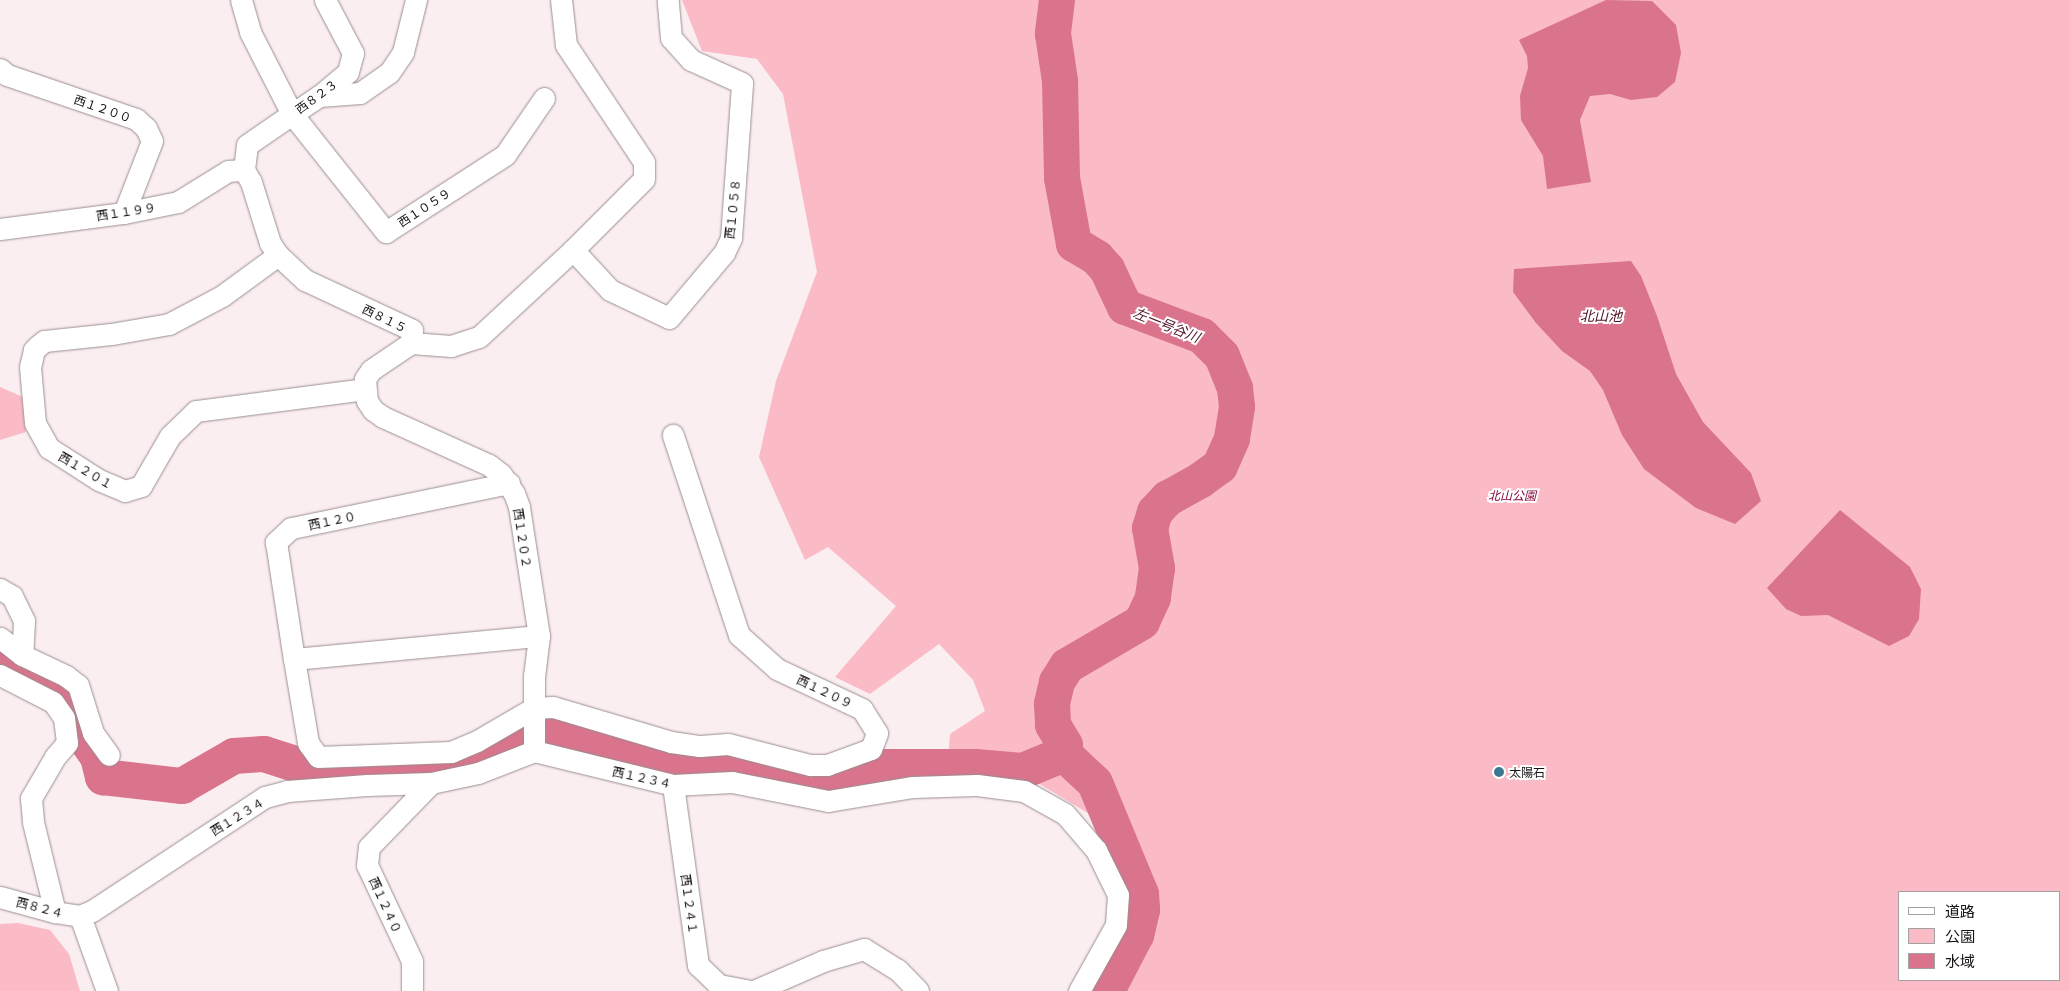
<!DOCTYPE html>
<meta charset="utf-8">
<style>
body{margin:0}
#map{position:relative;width:2070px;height:991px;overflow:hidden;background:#fbeef0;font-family:Georgia,"Noto Sans JP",serif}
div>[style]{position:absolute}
.green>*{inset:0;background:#fabac6}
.water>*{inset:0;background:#da748c}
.river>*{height:36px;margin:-18px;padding:0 18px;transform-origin:18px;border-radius:18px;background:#da748c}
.roads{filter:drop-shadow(0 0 1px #9a8e90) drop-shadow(0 0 1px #9a8e90)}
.minor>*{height:21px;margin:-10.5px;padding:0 10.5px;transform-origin:10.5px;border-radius:10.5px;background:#fff}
.dots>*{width:14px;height:14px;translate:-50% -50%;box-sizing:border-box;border:2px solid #fff;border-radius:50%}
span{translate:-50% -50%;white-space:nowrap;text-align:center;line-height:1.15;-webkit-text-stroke:4px #fff;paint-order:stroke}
.street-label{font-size:12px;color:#181314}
.park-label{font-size:12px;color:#87043b;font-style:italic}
.poi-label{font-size:12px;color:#181314}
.left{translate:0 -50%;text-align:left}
.water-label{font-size:14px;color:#4e0e23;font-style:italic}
.legend{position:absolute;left:1898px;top:891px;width:162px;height:90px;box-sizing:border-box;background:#fff;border:1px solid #a3a1a1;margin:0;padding:6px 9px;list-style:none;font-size:15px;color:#181314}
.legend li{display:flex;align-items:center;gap:10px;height:25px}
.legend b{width:25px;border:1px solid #a3a1a1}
</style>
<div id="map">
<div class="green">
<div style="clip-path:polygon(evenodd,682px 0,2070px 0,2070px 991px,1112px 991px,1143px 884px,1106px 824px,1005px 763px,948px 760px,950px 734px,985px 711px,973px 680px,939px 644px,870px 694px,835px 677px,896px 606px,828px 547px,805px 560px,759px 457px,776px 381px,817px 272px,783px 94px,757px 59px,702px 51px,682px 0,1899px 892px,2059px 892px,2059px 980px,1899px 980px,1899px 892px)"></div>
<div style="clip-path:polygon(0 387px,23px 397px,26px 432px,0 440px)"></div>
<div style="clip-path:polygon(18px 923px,50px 930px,69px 954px,80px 991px,0 991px,0 924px)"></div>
</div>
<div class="water">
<div style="clip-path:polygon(1606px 0,1652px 1px,1676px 25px,1681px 53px,1675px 82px,1657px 97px,1631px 100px,1610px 94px,1590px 96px,1580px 120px,1591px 182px,1547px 189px,1543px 156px,1521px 120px,1520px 96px,1528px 68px,1527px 56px,1519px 40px)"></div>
<div style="clip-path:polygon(1631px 261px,1641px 276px,1657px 316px,1676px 374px,1703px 422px,1751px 473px,1761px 501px,1735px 524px,1696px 508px,1644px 469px,1622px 435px,1603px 390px,1590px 371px,1562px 351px,1536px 323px,1513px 292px,1514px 269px)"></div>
<div style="clip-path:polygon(1840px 510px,1910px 567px,1921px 589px,1919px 619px,1909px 636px,1889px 646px,1828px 615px,1801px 616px,1786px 609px,1767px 588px)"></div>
</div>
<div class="river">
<div style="left:1057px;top:0;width:34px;rotate:97deg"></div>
<div style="left:1053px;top:34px;width:48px;rotate:81.5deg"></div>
<div style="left:1060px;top:81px;width:97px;rotate:88.8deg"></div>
<div style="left:1062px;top:178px;width:67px;rotate:79.7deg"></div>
<div style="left:1074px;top:244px;width:27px;rotate:31deg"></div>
<div style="left:1097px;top:258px;width:15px;rotate:48deg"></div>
<div style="left:1107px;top:269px;width:42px;rotate:64.7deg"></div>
<div style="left:1125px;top:307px;width:82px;rotate:20.6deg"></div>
<div style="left:1202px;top:336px;width:28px;rotate:45deg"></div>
<div style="left:1222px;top:356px;width:35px;rotate:68deg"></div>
<div style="left:1235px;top:388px;width:19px;rotate:84deg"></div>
<div style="left:1237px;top:407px;width:32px;rotate:99deg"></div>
<div style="left:1232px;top:439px;width:30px;rotate:114deg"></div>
<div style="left:1220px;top:466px;width:24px;rotate:144deg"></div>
<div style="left:1201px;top:480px;width:38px;rotate:151deg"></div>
<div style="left:1168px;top:498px;width:19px;rotate:133deg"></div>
<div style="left:1155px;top:512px;width:17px;rotate:107deg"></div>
<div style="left:1150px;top:528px;width:41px;rotate:80.1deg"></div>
<div style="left:1157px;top:568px;width:30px;rotate:98deg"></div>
<div style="left:1153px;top:598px;width:26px;rotate:115deg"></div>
<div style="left:1142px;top:622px;width:87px;rotate:149.6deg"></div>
<div style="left:1067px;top:666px;width:19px;rotate:122deg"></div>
<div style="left:1057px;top:682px;width:23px;rotate:103deg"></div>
<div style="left:1052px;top:704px;width:21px;rotate:87deg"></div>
<div style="left:1053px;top:725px;width:23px;rotate:59deg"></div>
<div style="left:1065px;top:745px;width:9px;rotate:96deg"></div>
<div style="left:0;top:661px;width:25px;rotate:37deg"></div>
<div style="left:20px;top:676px;width:44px;rotate:17.2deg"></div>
<div style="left:62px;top:689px;width:28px;rotate:55deg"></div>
<div style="left:78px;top:712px;width:22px;rotate:80deg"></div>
<div style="left:82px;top:734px;width:28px;rotate:55deg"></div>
<div style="left:98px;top:757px;width:21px;rotate:76deg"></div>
<div style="left:103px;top:777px;width:80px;rotate:6.5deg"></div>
<div style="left:182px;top:786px;width:60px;rotate:-30deg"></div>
<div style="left:234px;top:756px;width:30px;rotate:-4deg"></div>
<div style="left:264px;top:754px;width:46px;rotate:17.7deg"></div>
<div style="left:308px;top:768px;width:17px;rotate:10deg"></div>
<div style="left:325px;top:771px;width:92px;rotate:-1.9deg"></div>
<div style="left:417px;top:768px;width:36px;rotate:-9deg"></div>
<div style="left:453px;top:762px;width:69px;rotate:-26.6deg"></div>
<div style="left:515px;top:731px;width:42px;rotate:-2.7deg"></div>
<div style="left:557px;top:729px;width:83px;rotate:18.9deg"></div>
<div style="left:636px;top:756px;width:110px;rotate:4.7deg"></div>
<div style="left:746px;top:765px;width:71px;rotate:14.6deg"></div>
<div style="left:815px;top:783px;width:72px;rotate:-12.9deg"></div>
<div style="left:885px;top:767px;width:90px"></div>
<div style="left:975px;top:767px;width:48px;rotate:4.8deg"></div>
<div style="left:1023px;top:771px;width:44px;rotate:-22.5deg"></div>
<div style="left:1064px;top:754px;width:42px;rotate:43.1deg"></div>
<div style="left:1095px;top:783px;width:120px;rotate:67.5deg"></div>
<div style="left:1141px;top:894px;width:16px;rotate:86deg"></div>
<div style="left:1142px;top:910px;width:26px;rotate:103deg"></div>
<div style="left:1136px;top:935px;width:63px;rotate:117.4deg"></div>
</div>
<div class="roads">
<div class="minor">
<div style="left:241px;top:0;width:33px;rotate:74deg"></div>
<div style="left:250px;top:32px;width:92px;rotate:62.9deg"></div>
<div style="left:292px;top:114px;width:55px;rotate:145.4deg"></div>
<div style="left:247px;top:145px;width:25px;rotate:97deg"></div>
<div style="left:244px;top:170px;width:14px;rotate:60deg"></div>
<div style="left:251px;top:182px;width:64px;rotate:72.7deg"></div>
<div style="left:270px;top:243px;width:14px;rotate:56deg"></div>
<div style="left:278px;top:255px;width:37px;rotate:43deg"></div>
<div style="left:305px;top:280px;width:118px;rotate:25deg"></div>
<div style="left:412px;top:330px;width:13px;rotate:94deg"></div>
<div style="left:325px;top:0;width:60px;rotate:62.2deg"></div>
<div style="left:353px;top:53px;width:20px;rotate:105deg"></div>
<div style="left:348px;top:72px;width:38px;rotate:140deg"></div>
<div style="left:319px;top:96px;width:32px;rotate:146deg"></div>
<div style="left:292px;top:114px;width:151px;rotate:51.5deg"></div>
<div style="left:386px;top:232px;width:142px;rotate:-32.9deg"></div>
<div style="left:505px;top:155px;width:69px;rotate:-55.6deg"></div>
<div style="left:0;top:69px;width:9px;rotate:41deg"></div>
<div style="left:7px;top:75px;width:136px;rotate:18.8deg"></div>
<div style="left:136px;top:119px;width:13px;rotate:42deg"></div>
<div style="left:146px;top:128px;width:14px;rotate:65deg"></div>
<div style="left:152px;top:141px;width:77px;rotate:111.3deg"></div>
<div style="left:319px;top:96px;width:41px;rotate:-4.2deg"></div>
<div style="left:360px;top:93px;width:35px;rotate:-35deg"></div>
<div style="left:389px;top:73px;width:25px;rotate:-56deg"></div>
<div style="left:403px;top:52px;width:54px;rotate:-76deg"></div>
<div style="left:0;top:229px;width:125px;rotate:-7.4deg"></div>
<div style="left:124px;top:213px;width:55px;rotate:-11.5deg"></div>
<div style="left:178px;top:202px;width:59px;rotate:-31.8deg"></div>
<div style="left:228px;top:171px;width:16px;rotate:-4deg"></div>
<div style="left:573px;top:250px;width:54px;rotate:47.2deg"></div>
<div style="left:610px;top:290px;width:65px;rotate:25.4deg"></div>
<div style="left:669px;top:318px;width:85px;rotate:-49.8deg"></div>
<div style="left:724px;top:253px;width:17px;rotate:-65deg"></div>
<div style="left:731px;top:238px;width:155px;rotate:-85.9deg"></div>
<div style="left:742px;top:83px;width:56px;rotate:-155.7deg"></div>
<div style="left:691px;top:60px;width:30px;rotate:-132deg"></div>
<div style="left:671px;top:38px;width:38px;rotate:-95deg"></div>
<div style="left:278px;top:255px;width:69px;rotate:143.8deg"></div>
<div style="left:222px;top:296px;width:60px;rotate:152.2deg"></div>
<div style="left:169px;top:324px;width:59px;rotate:170.2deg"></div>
<div style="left:111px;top:334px;width:67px;rotate:174deg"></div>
<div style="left:44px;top:341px;width:8px;rotate:140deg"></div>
<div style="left:38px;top:346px;width:6px;rotate:135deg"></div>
<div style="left:34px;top:350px;width:17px;rotate:103deg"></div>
<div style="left:30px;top:367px;width:56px;rotate:84.9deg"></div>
<div style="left:35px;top:423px;width:29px;rotate:61deg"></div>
<div style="left:49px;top:448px;width:59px;rotate:32.6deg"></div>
<div style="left:99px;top:480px;width:28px;rotate:23deg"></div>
<div style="left:125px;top:491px;width:17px;rotate:-17deg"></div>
<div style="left:141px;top:486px;width:58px;rotate:-59.9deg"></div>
<div style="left:170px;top:436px;width:36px;rotate:-44deg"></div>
<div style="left:196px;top:411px;width:170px;rotate:-7.4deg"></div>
<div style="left:411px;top:343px;width:48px;rotate:146deg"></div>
<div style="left:371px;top:370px;width:11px;rotate:124deg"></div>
<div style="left:365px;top:379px;width:22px;rotate:85deg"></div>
<div style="left:367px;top:401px;width:11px;rotate:56deg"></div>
<div style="left:373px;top:410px;width:12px;rotate:35deg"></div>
<div style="left:383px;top:417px;width:116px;rotate:24.4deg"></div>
<div style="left:489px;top:465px;width:15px;rotate:37deg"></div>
<div style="left:501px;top:474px;width:23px;rotate:56deg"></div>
<div style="left:514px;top:493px;width:15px;rotate:70deg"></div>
<div style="left:519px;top:507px;width:131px;rotate:81.2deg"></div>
<div style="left:539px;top:636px;width:39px;rotate:97deg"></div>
<div style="left:534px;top:675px;width:76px;rotate:90deg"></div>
<div style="left:411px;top:343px;width:40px;rotate:4.3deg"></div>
<div style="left:451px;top:346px;width:29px;rotate:-18deg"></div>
<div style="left:479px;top:337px;width:128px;rotate:-42.8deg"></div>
<div style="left:573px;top:250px;width:100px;rotate:-45deg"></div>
<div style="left:644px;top:179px;width:17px;rotate:-90deg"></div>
<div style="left:644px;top:162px;width:141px;rotate:-123.7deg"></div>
<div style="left:566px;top:45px;width:45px;rotate:-96.3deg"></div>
<div style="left:509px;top:483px;width:223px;rotate:168.3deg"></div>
<div style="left:291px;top:528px;width:21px;rotate:137deg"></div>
<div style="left:276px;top:542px;width:118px;rotate:81.3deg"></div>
<div style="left:294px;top:659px;width:246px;rotate:-5.4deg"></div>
<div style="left:0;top:589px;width:14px;rotate:30deg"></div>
<div style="left:12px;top:596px;width:28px;rotate:64deg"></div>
<div style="left:24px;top:621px;width:34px;rotate:93deg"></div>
<div style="left:22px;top:655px;width:28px;rotate:-142deg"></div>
<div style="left:22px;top:655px;width:49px;rotate:25.5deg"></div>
<div style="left:66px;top:676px;width:15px;rotate:37deg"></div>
<div style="left:78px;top:685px;width:50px;rotate:72.6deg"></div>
<div style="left:93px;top:733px;width:27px;rotate:54deg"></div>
<div style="left:294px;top:659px;width:85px;rotate:80.5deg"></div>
<div style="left:308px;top:743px;width:17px;rotate:54deg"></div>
<div style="left:318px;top:757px;width:133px;rotate:-2.2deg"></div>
<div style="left:451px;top:752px;width:28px;rotate:-23deg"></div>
<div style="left:477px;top:741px;width:66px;rotate:-30.1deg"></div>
<div style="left:534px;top:708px;width:19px;rotate:-3deg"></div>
<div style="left:553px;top:707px;width:123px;rotate:16.5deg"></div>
<div style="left:671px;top:742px;width:29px;rotate:8deg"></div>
<div style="left:700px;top:746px;width:28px;rotate:-4deg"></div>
<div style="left:728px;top:744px;width:85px;rotate:14.4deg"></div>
<div style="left:810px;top:765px;width:17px"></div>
<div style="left:827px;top:765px;width:47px;rotate:-20deg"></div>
<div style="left:871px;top:749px;width:17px;rotate:-69deg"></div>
<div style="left:877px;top:733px;width:28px;rotate:-122deg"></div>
<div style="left:862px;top:709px;width:94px;rotate:-154.8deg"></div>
<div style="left:777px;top:669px;width:51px;rotate:-138.2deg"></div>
<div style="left:739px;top:635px;width:211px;rotate:-108.3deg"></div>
<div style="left:0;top:675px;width:59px;rotate:27deg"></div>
<div style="left:53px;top:702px;width:19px;rotate:55deg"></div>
<div style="left:64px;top:718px;width:25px;rotate:83deg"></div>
<div style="left:67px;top:743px;width:18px;rotate:131deg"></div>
<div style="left:55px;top:757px;width:48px;rotate:120.3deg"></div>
<div style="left:31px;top:798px;width:24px;rotate:85deg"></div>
<div style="left:33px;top:822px;width:93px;rotate:76.3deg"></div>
<div style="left:673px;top:785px;width:182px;rotate:82.1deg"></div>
<div style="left:698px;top:965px;width:29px;rotate:44deg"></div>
<div style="left:719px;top:985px;width:31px;rotate:11deg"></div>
<div style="left:0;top:897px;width:57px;rotate:15.3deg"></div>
<div style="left:55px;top:912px;width:25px;rotate:9deg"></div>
<div style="left:80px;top:916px;width:13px;rotate:-23deg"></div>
<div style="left:92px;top:911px;width:207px;rotate:-33.4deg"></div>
<div style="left:265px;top:797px;width:23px;rotate:-15deg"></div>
<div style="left:287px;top:791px;width:80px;rotate:-4.3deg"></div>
<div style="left:367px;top:785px;width:64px;rotate:-1.8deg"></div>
<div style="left:431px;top:783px;width:48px;rotate:-12deg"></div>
<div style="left:478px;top:773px;width:60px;rotate:-21.4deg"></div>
<div style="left:534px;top:751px;width:143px;rotate:13.7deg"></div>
<div style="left:673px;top:785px;width:59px;rotate:-2.9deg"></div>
<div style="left:732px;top:782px;width:98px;rotate:11.2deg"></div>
<div style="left:828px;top:801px;width:86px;rotate:-9.4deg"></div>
<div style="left:913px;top:787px;width:64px;rotate:-1.8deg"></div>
<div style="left:977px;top:785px;width:47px;rotate:7.3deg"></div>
<div style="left:1024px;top:791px;width:47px;rotate:29.3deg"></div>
<div style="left:1065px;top:814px;width:48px;rotate:49.3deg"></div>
<div style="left:1096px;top:850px;width:50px;rotate:63.9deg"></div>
<div style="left:1118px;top:895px;width:30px;rotate:94deg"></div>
<div style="left:1116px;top:925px;width:76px;rotate:119.3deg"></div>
<div style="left:80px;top:916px;width:80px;rotate:70.2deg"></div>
<div style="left:412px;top:991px;width:30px;rotate:-90deg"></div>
<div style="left:412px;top:961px;width:106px;rotate:-115.1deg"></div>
<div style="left:367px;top:865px;width:18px;rotate:-84deg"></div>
<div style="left:369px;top:847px;width:89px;rotate:-45.9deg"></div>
<div style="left:754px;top:991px;width:75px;rotate:-23.5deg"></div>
<div style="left:823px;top:961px;width:43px;rotate:-16.3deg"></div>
<div style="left:864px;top:949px;width:40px;rotate:32deg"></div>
<div style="left:898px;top:970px;width:29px;rotate:46deg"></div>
</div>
</div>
<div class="dots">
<div style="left:1499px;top:772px;background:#3c7990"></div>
</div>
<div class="street-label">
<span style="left:316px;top:96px;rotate:-36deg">西８２３</span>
<span style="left:103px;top:108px;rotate:19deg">西１２００</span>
<span style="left:424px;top:207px;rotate:-33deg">西１０５９</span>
<span style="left:732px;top:209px;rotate:-84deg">西１０５８</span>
<span style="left:126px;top:211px;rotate:-9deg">西１１９９</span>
<span style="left:385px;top:318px;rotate:26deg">西８１５</span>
<span style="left:86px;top:470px;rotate:30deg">西１２０１</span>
<span style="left:332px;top:520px;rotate:-12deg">西１２０</span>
<span style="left:523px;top:538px;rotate:81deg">西１２０２</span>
<span style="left:825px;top:691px;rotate:25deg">西１２０９</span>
<span style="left:642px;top:777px;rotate:12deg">西１２３４</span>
<span style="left:237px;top:816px;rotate:-32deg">西１２３４</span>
<span style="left:690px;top:904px;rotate:82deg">西１２４１</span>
<span style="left:386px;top:905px;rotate:65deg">西１２４０</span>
<span style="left:40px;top:907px;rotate:14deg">西８２４</span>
</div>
<div class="park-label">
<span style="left:1512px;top:495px">北山公園</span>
</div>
<div class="poi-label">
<span class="left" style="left:1509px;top:772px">太陽石</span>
</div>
<div class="water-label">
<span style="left:1601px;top:315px">北山池</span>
<span style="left:1167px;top:324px;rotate:22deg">左一号谷川</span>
</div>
<ul class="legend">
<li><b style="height:6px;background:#fff"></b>道路</li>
<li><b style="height:14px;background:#fabac6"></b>公園</li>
<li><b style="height:14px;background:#da748c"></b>水域</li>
</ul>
</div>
